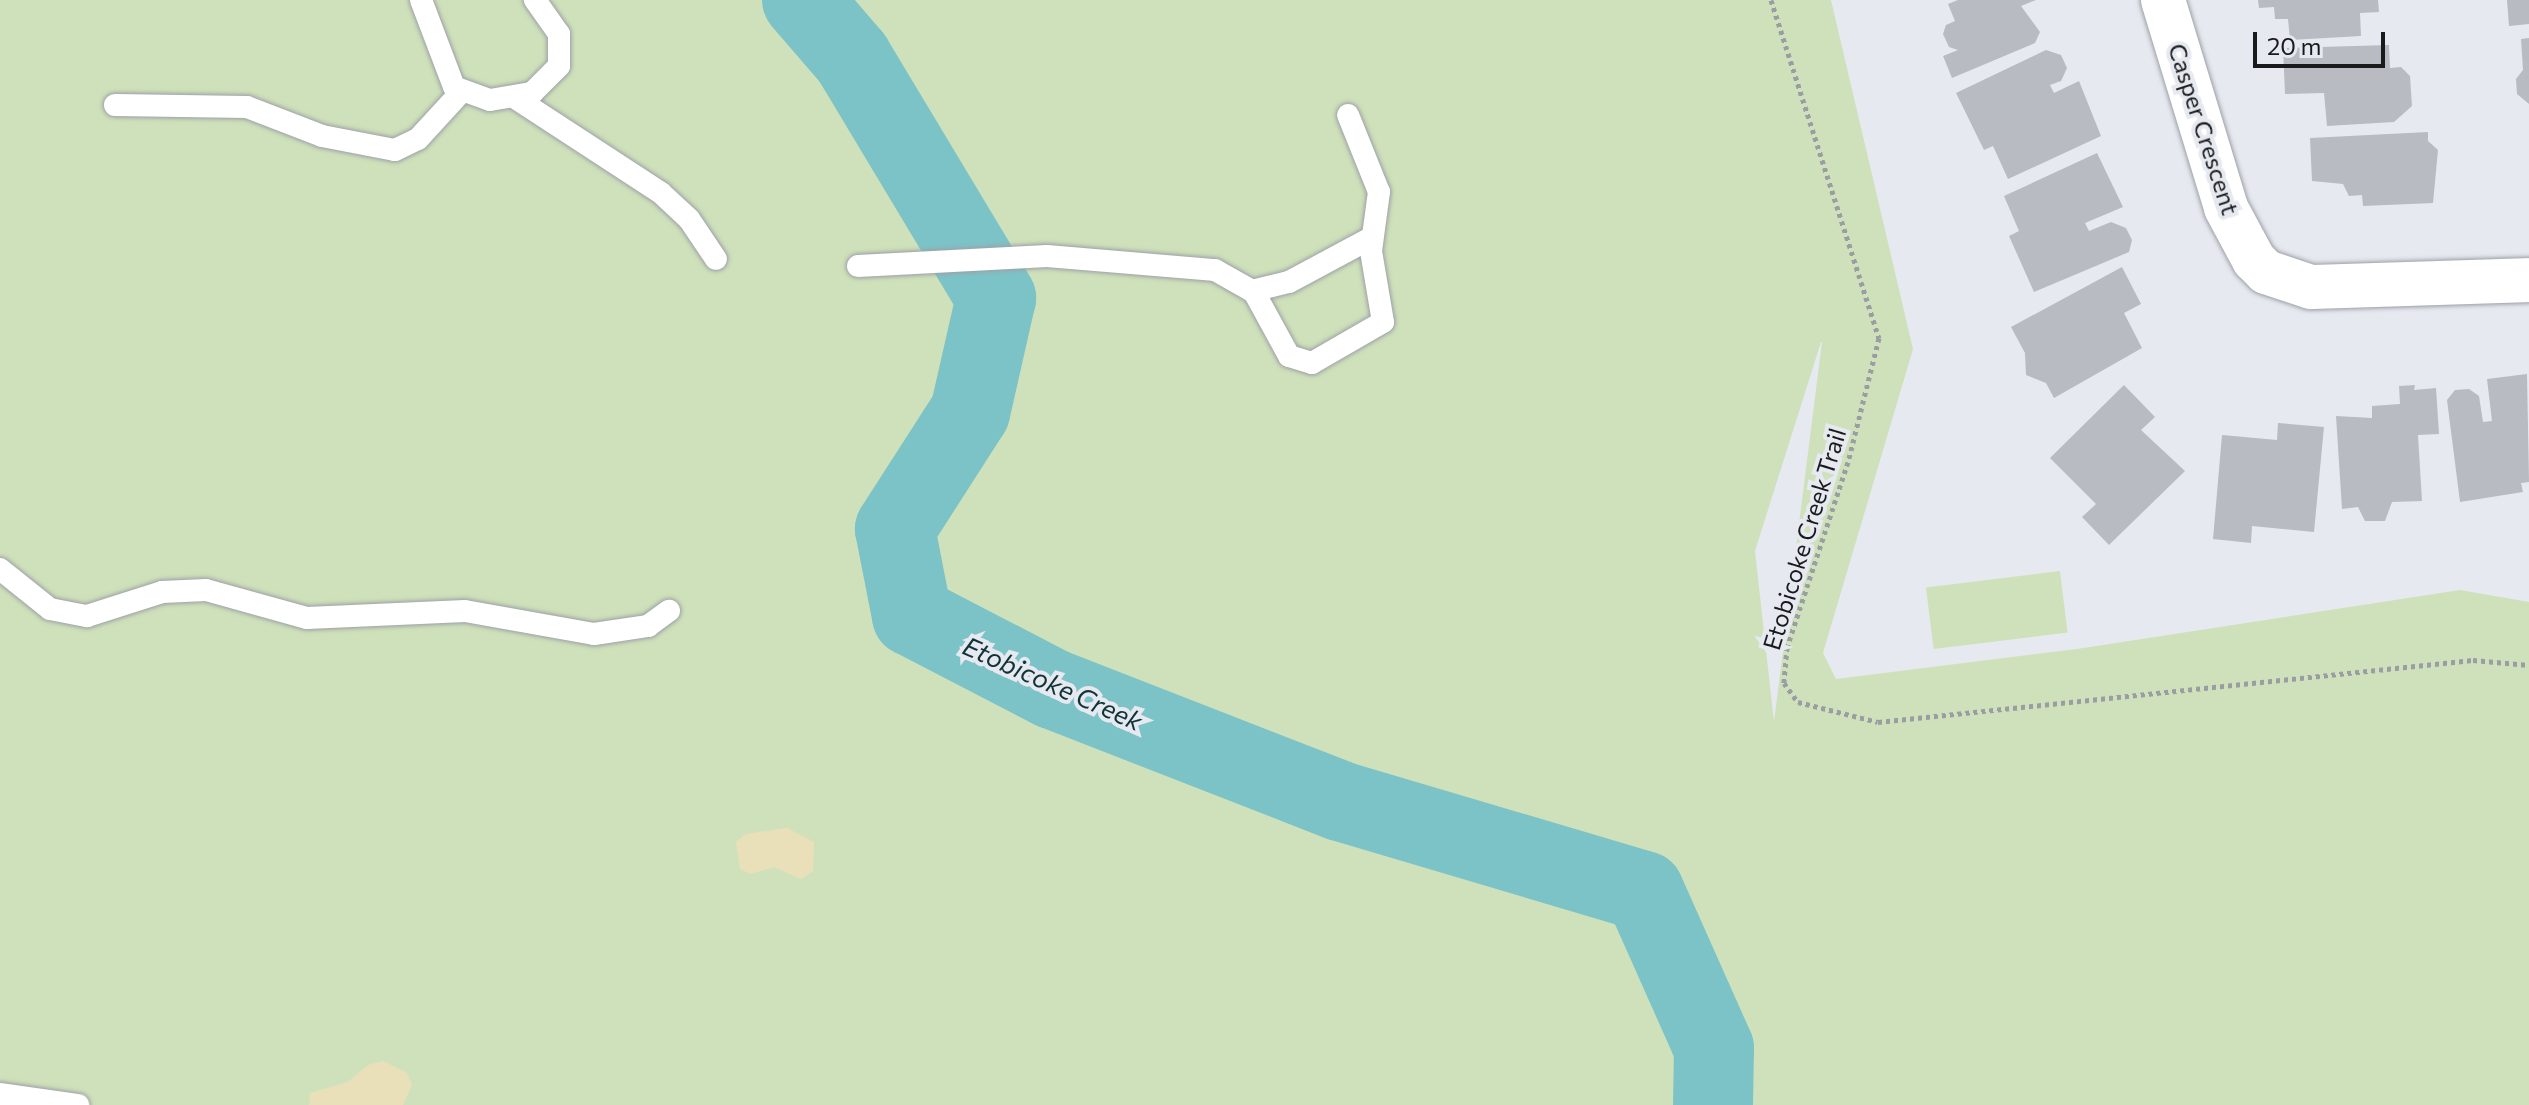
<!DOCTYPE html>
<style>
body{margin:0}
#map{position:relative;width:2529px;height:1105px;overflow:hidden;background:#e6e9f0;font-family:Commissioner,sans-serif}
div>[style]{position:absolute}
.green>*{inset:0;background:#cfe1ba;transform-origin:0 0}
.sand>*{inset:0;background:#e9e0ba}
.water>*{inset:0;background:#7cc3c7}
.river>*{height:80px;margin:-40px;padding:0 40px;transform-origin:40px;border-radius:40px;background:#7cc3c7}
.building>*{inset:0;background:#b8bbc1}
.path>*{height:5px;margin-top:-2.5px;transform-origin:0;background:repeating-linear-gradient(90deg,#9a9da2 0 4px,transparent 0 8px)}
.roads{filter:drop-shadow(0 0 2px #9da1a7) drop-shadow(0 0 2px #9da1a7)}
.service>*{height:22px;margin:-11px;padding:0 11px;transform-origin:11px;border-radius:11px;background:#fff}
.minor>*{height:44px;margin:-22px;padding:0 22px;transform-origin:22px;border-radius:22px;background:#fff}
span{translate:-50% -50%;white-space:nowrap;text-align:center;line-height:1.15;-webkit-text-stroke:8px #e6e9f0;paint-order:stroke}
.street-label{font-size:24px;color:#181a1c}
.water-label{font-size:26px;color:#103436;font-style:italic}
.scale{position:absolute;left:2253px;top:32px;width:132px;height:36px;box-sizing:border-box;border:4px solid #181a1c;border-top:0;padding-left:10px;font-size:24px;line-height:28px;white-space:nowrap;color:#181a1c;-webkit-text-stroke:6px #e6e9f0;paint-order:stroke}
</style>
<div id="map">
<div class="green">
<div style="clip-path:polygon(evenodd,0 0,1831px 0,1913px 349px,1823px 653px,1836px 679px,2077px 649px,2460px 590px,2529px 602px,2529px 1105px,0 1105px,0 0,1821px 342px,1822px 342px,1774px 722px,1755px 551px,1821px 342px)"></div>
<div style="left:2060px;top:571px;width:62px;height:135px;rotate:83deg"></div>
</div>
<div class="sand">
<div style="clip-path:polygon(787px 828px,814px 842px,813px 871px,801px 879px,774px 867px,751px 874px,740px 869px,736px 842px,746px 834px)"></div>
<div style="clip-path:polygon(383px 1061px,407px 1073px,412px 1085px,403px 1105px,309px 1105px,310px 1093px,348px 1082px,368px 1065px)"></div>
</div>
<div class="water">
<div style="clip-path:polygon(1697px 978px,1729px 1101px,1728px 1105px,1675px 1105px)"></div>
</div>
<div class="river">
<div style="left:802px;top:0;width:77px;rotate:49.2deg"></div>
<div style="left:852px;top:58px;width:280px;rotate:59deg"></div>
<div style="left:996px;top:298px;width:117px;rotate:102.8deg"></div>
<div style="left:970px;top:412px;width:139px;rotate:122.7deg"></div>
<div style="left:895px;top:529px;width:89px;rotate:78.9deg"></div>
<div style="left:912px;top:616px;width:159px;rotate:27.4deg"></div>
<div style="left:1053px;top:689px;width:308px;rotate:21.3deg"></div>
<div style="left:1340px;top:801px;width:317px;rotate:16.5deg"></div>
<div style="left:1644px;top:891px;width:172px;rotate:66deg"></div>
<div style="left:1714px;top:1048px;width:57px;rotate:91deg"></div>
</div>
<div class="building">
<div style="clip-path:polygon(1958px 0,2036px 0,2021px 6px,2040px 32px,2035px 43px,1952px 78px,1943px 56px,1958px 50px,1949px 47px,1943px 34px,1946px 25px,1955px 21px,1948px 4px)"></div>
<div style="clip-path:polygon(2258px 0,2378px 0,2379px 12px,2360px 13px,2361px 36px,2290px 40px,2288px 19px,2275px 19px,2274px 7px,2259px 8px)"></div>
<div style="clip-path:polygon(2507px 0,2529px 0,2529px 24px,2509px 26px)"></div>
<div style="clip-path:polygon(2529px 38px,2529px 104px,2517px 94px,2516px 79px,2523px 70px,2521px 39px)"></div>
<div style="clip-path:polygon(2389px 45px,2390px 68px,2401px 67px,2410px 76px,2412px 106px,2394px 122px,2327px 126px,2324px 93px,2285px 94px,2283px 48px)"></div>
<div style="clip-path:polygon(2046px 50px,2061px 55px,2067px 68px,2061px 81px,2050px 85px,2054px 93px,2079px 81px,2101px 136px,2008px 179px,1993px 146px,1984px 150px,1956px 93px)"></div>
<div style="clip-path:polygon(2428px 132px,2428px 141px,2438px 150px,2433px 203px,2363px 206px,2362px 195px,2349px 196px,2343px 184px,2312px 181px,2310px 138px)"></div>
<div style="clip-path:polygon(2097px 153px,2123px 207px,2085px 223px,2089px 231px,2111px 222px,2126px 228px,2132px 240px,2129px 252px,2034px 292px,2009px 236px,2019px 231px,2004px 196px)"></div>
<div style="clip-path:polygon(2122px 267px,2141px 304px,2124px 313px,2142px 348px,2054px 398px,2046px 383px,2026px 375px,2025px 353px,2011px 327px)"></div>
<div style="clip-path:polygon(2527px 374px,2529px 482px,2521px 483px,2523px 492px,2460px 502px,2447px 400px,2455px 390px,2469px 389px,2479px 396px,2483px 422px,2492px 421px,2487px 379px)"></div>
<div style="clip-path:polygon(2124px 385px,2155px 417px,2141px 430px,2185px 471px,2109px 545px,2082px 517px,2096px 504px,2050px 458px)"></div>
<div style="clip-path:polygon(2415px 385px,2414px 390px,2436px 388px,2439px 434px,2418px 435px,2422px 501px,2392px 502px,2385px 521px,2365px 521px,2358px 507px,2342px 509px,2336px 416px,2372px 418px,2372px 406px,2400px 404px,2399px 386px)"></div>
<div style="clip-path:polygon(2278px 423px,2324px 427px,2314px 532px,2252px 526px,2251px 543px,2213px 539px,2222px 435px,2277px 440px)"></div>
</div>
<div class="path">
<div style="left:1771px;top:0;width:355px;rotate:72.3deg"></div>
<div style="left:1879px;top:338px;width:128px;rotate:104deg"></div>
<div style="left:1848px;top:462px;width:195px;rotate:108.2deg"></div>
<div style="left:1787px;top:647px;width:36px;rotate:95deg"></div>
<div style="left:1784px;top:683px;width:24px;rotate:54deg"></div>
<div style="left:1798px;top:702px;width:82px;rotate:14deg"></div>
<div style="left:1878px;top:722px;width:598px;rotate:-5.95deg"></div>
<div style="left:2473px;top:660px;width:56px;rotate:5.1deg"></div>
</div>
<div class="roads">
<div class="service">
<div style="left:421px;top:0;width:93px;rotate:69.2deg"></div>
<div style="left:454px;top:87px;width:38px;rotate:20deg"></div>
<div style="left:490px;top:100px;width:43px;rotate:-9.5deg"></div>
<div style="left:532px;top:93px;width:38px;rotate:-45deg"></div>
<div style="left:559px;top:66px;width:32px;rotate:-90deg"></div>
<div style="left:559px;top:34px;width:42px;rotate:-125.2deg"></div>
<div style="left:517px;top:99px;width:172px;rotate:33.1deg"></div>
<div style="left:661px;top:193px;width:38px;rotate:43deg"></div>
<div style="left:689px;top:219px;width:48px;rotate:56deg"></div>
<div style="left:115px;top:105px;width:132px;rotate:0.9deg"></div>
<div style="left:247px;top:107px;width:80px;rotate:21.1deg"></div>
<div style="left:322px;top:136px;width:74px;rotate:10.9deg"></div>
<div style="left:395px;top:150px;width:25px;rotate:-26deg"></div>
<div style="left:418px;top:139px;width:64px;rotate:-47.5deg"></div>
<div style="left:858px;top:266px;width:189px;rotate:-3deg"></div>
<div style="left:1047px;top:256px;width:169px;rotate:4.8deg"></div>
<div style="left:1215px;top:270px;width:45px;rotate:29.4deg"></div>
<div style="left:1254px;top:292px;width:73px;rotate:61.3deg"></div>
<div style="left:1289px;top:356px;width:24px;rotate:17deg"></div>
<div style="left:1312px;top:363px;width:82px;rotate:-30deg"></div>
<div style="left:1383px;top:322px;width:72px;rotate:-99.6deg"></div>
<div style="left:1371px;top:251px;width:60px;rotate:-82.3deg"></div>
<div style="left:1379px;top:192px;width:83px;rotate:-111.9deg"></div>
<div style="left:1252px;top:291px;width:38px;rotate:-14deg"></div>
<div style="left:1289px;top:282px;width:93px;rotate:-28.2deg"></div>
<div style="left:0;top:569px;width:64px;rotate:38.7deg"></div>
<div style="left:50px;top:609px;width:38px;rotate:11deg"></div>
<div style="left:87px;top:616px;width:79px;rotate:-17.7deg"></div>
<div style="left:162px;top:592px;width:44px;rotate:-2.6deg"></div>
<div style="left:206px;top:590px;width:105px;rotate:15.5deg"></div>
<div style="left:307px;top:618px;width:158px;rotate:-2.5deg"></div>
<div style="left:465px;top:611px;width:131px;rotate:10.1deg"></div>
<div style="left:594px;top:634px;width:55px;rotate:-8.4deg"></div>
<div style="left:648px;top:626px;width:26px;rotate:-36deg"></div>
<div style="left:0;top:1094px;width:79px;rotate:8deg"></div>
</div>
<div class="minor">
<div style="left:2163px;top:0;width:217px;rotate:73.1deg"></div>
<div style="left:2226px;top:208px;width:59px;rotate:61.7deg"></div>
<div style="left:2254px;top:260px;width:17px;rotate:45deg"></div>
<div style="left:2266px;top:272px;width:47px;rotate:18.4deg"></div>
<div style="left:2311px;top:287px;width:218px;rotate:-1.8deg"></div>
</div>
</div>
<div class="street-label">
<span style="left:2204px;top:129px;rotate:72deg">Casper Crescent</span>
<span style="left:1804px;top:539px;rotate:-73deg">Etobicoke Creek Trail</span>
</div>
<div class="water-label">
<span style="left:1053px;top:683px;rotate:24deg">Etobicoke Creek</span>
</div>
<div class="scale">20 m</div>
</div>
